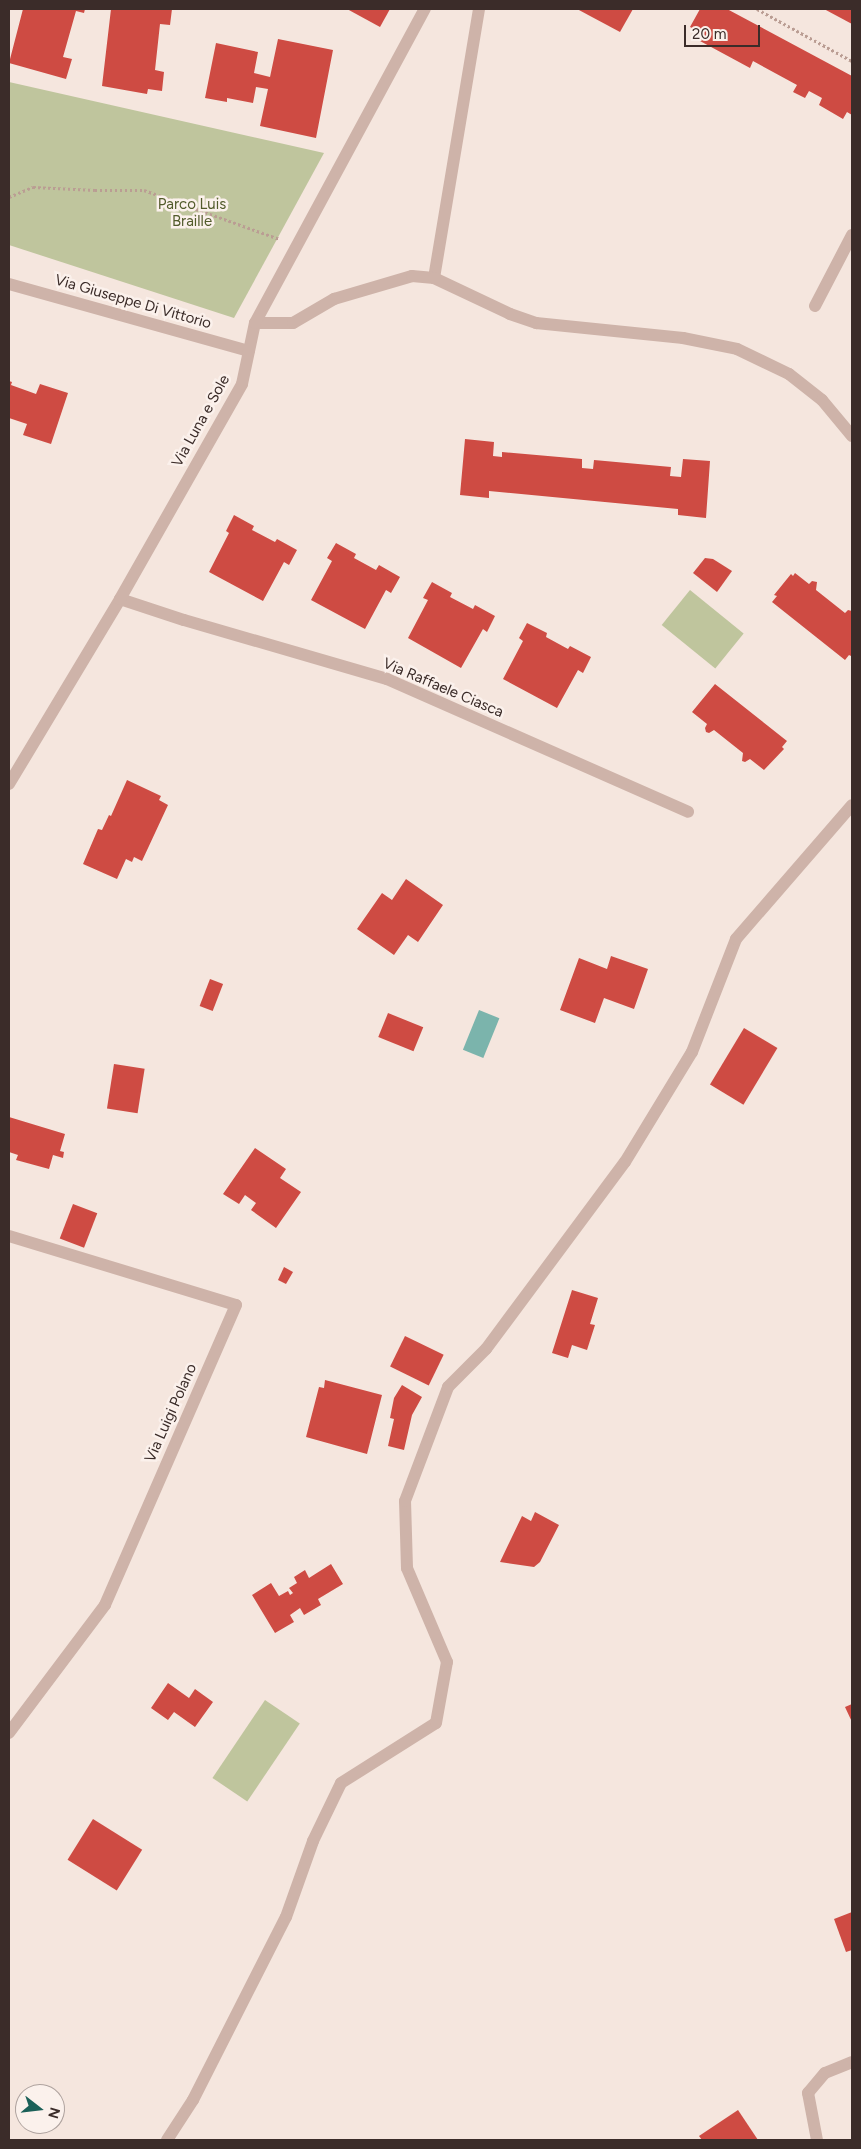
<!DOCTYPE html>
<style>
body{margin:0}
#map{position:relative;width:861px;height:2149px;overflow:hidden;background:#f5e6de;font-family:Figtree,sans-serif}
div>[style]{position:absolute}
.green>*{inset:0;background:#bfc59d;transform-origin:0 0}
.water>*{inset:0;background:#7bb4ac;transform-origin:0 0}
.building>*{inset:0;background:#ce4b43;transform-origin:0 0}
.path>*{height:3px;margin-top:-1.5px;transform-origin:0;background:repeating-linear-gradient(90deg,#ba9d93 0 2.5px,transparent 0 5px)}
.minor>*{height:12px;margin:-6px;padding:0 6px;transform-origin:6px;border-radius:6px;background:#ceb3a9}
span{translate:-50% -50%;white-space:nowrap;text-align:center;line-height:1.15;-webkit-text-stroke:5px #fbf1ec;paint-order:stroke}
.park-label{font-size:15px;color:#525b2b}
.street-label{font-size:15px;color:#3b2c29}
.frame{position:absolute;inset:0;border:10px solid #3b2c29;pointer-events:none}
.north{position:absolute;left:15px;top:2084px;width:50px;height:50px;box-sizing:border-box;background:#fbf1ec;border:1px solid #aea29e;border-radius:50%;rotate:106deg;font-size:14px;font-weight:700;line-height:20px;text-align:center;color:#3b2c29}
.north::after{content:'';display:block;margin:auto;width:18px;height:22px;background:#1b6058;clip-path:polygon(50% 0,100% 100%,50% 72%,0 100%)}
.scale{position:absolute;left:684px;top:25px;width:76px;height:22px;box-sizing:border-box;border:2px solid #3b2c29;border-top:0;padding-left:6px;font-size:15px;line-height:18px;white-space:nowrap;color:#3b2c29;-webkit-text-stroke:4px #fbf1ec;paint-order:stroke}
</style>
<div id="map">
<div class="green">
<div style="clip-path:polygon(9px 82px,324px 153px,234px 318px,9px 245px)"></div>
<div style="left:690px;top:590px;width:69px;height:45px;rotate:39deg"></div>
<div style="left:265px;top:1700px;width:42px;height:94px;rotate:34deg"></div>
</div>
<div class="water">
<div style="left:479px;top:1010px;width:22px;height:43px;rotate:22deg"></div>
</div>
<div class="building">
<div style="clip-path:polygon(23px 9px,85px 9px,84px 13px,76px 11px,63px 57px,72px 59px,66px 79px,9px 63px)"></div>
<div style="clip-path:polygon(111px 9px,172px 9px,170px 25px,160px 24px,155px 70px,164px 72px,162px 91px,148px 89px,147px 94px,102px 86px)"></div>
<div style="clip-path:polygon(347px 9px,390px 9px,380px 27px)"></div>
<div style="clip-path:polygon(577px 9px,633px 9px,620px 32px)"></div>
<div style="clip-path:polygon(700px 9px,727px 9px,852px 76px,852px 115px,847px 112px,843px 119px,819px 105px,822px 98px,809px 91px,805px 98px,793px 92px,797px 85px,753px 61px,750px 68px,700px 41px,704px 34px,690px 27px)"></div>
<div style="clip-path:polygon(824px 9px,852px 9px,852px 24px)"></div>
<div style="clip-path:polygon(278px 39px,333px 50px,316px 138px,260px 126px,268px 89px,256px 87px,253px 103px,227px 98px,227px 102px,205px 98px,216px 43px,258px 52px,254px 73px,270px 77px)"></div>
<div style="clip-path:polygon(9px 381px,12px 382px,11px 385px,36px 394px,40px 384px,68px 393px,51px 444px,23px 435px,27px 424px,9px 418px)"></div>
<div style="clip-path:polygon(465px 439px,494px 442px,493px 456px,502px 457px,502px 452px,582px 459px,582px 468px,593px 469px,594px 460px,671px 467px,670px 476px,681px 477px,683px 459px,710px 461px,706px 518px,678px 515px,678px 509px,489px 491px,489px 498px,460px 495px)"></div>
<div style="clip-path:polygon(234px 515px,254px 526px,252px 530px,275px 542px,277px 539px,297px 550px,289px 565px,284px 562px,263px 601px,209px 572px,229px 533px,226px 531px)"></div>
<div style="clip-path:polygon(336px 543px,356px 554px,354px 558px,376px 570px,379px 565px,400px 577px,391px 593px,386px 590px,365px 629px,311px 600px,332px 561px,327px 558px)"></div>
<div style="clip-path:polygon(705px 558px,713px 559px,732px 571px,717px 592px,693px 573px)"></div>
<div style="clip-path:polygon(795px 573px,809px 584px,812px 581px,817px 582px,816px 590px,845px 613px,848px 610px,852px 611px,851px 656px,849px 655px,845px 660px,772px 602px,777px 596px,774px 595px,791px 574px,793px 576px)"></div>
<div style="clip-path:polygon(432px 582px,452px 593px,450px 597px,473px 609px,475px 605px,495px 616px,487px 632px,483px 629px,461px 668px,408px 638px,428px 600px,423px 598px)"></div>
<div style="clip-path:polygon(527px 623px,547px 633px,546px 637px,568px 649px,570px 646px,591px 657px,583px 673px,578px 670px,557px 708px,503px 679px,523px 641px,519px 638px)"></div>
<div style="clip-path:polygon(715px 684px,787px 741px,782px 747px,784px 749px,764px 770px,750px 759px,745px 762px,742px 761px,743px 753px,714px 730px,709px 733px,706px 732px,705px 728px,707px 724px,692px 712px)"></div>
<div style="clip-path:polygon(127px 780px,161px 796px,159px 800px,168px 805px,142px 861px,134px 857px,132px 862px,126px 859px,117px 879px,83px 864px,98px 829px,102px 830px,109px 815px,111px 816px)"></div>
<div style="clip-path:polygon(406px 879px,443px 905px,418px 942px,408px 935px,394px 955px,357px 929px,382px 893px,392px 900px)"></div>
<div style="clip-path:polygon(611px 956px,648px 969px,634px 1009px,604px 998px,595px 1023px,560px 1010px,579px 958px,607px 969px)"></div>
<div style="left:210px;top:979px;width:14px;height:29px;rotate:21deg"></div>
<div style="left:388px;top:1013px;width:38px;height:26px;rotate:22deg"></div>
<div style="left:744px;top:1028px;width:39px;height:66px;rotate:31deg"></div>
<div style="left:114px;top:1064px;width:31px;height:45px;rotate:9deg"></div>
<div style="clip-path:polygon(9px 1117px,65px 1134px,60px 1151px,64px 1152px,63px 1158px,53px 1155px,49px 1169px,16px 1160px,18px 1155px,9px 1152px)"></div>
<div style="clip-path:polygon(255px 1148px,286px 1169px,280px 1178px,301px 1192px,276px 1228px,251px 1210px,256px 1203px,245px 1195px,239px 1204px,223px 1194px)"></div>
<div style="left:73px;top:1204px;width:26px;height:37px;rotate:21deg"></div>
<div style="clip-path:polygon(284px 1267px,293px 1272px,286px 1284px,278px 1280px)"></div>
<div style="clip-path:polygon(572px 1290px,598px 1298px,590px 1324px,595px 1325px,587px 1350px,572px 1345px,568px 1358px,552px 1353px)"></div>
<div style="left:405px;top:1336px;width:43px;height:34px;rotate:26deg"></div>
<div style="clip-path:polygon(325px 1380px,382px 1395px,367px 1454px,306px 1437px,319px 1387px,324px 1388px)"></div>
<div style="clip-path:polygon(402px 1385px,422px 1397px,412px 1415px,404px 1450px,388px 1446px,394px 1419px,390px 1418px,394px 1398px)"></div>
<div style="clip-path:polygon(535px 1512px,559px 1525px,540px 1562px,534px 1567px,500px 1562px,522px 1516px,531px 1521px)"></div>
<div style="clip-path:polygon(331px 1564px,343px 1584px,318px 1599px,321px 1605px,304px 1615px,300px 1608px,290px 1615px,294px 1622px,275px 1633px,252px 1595px,271px 1583px,279px 1596px,288px 1591px,290px 1595px,293px 1593px,289px 1588px,297px 1583px,294px 1577px,305px 1570px,309px 1578px)"></div>
<div style="clip-path:polygon(168px 1683px,189px 1698px,195px 1689px,213px 1702px,195px 1727px,174px 1712px,168px 1720px,151px 1708px)"></div>
<div style="clip-path:polygon(852px 1704px,852px 1722px,845px 1707px)"></div>
<div style="left:93px;top:1819px;width:58px;height:48px;rotate:32deg"></div>
<div style="clip-path:polygon(852px 1912px,852px 1950px,846px 1952px,834px 1919px)"></div>
<div style="clip-path:polygon(738px 2110px,758px 2140px,702px 2140px,699px 2136px)"></div>
</div>
<div class="path">
<div style="left:757px;top:9px;width:108px;rotate:28.7deg"></div>
<div style="left:9px;top:197px;width:26px;rotate:-23deg"></div>
<div style="left:33px;top:187px;width:62px;rotate:2.8deg"></div>
<div style="left:95px;top:190px;width:49px"></div>
<div style="left:144px;top:190px;width:144px;rotate:19.9deg"></div>
</div>
<div class="minor">
<div style="left:434px;top:278px;width:273px;rotate:-80.5deg"></div>
<div style="left:9px;top:284px;width:249px;rotate:15.6deg"></div>
<div style="left:815px;top:306px;width:80px;rotate:-62.5deg"></div>
<div style="left:255px;top:323px;width:38px"></div>
<div style="left:293px;top:323px;width:48px;rotate:-30.3deg"></div>
<div style="left:334px;top:299px;width:81px;rotate:-16.4deg"></div>
<div style="left:412px;top:276px;width:22px;rotate:5deg"></div>
<div style="left:434px;top:278px;width:84px;rotate:25.3deg"></div>
<div style="left:510px;top:314px;width:28px;rotate:19deg"></div>
<div style="left:536px;top:323px;width:148px;rotate:5.8deg"></div>
<div style="left:683px;top:338px;width:55px;rotate:11.5deg"></div>
<div style="left:737px;top:349px;width:58px;rotate:25.7deg"></div>
<div style="left:789px;top:374px;width:42px;rotate:38.2deg"></div>
<div style="left:822px;top:400px;width:47px;rotate:50.2deg"></div>
<div style="left:120px;top:599px;width:67px;rotate:18.2deg"></div>
<div style="left:184px;top:620px;width:211px;rotate:16.2deg"></div>
<div style="left:387px;top:679px;width:329px;rotate:23.8deg"></div>
<div style="left:9px;top:784px;width:216px;rotate:-59deg"></div>
<div style="left:120px;top:599px;width:247px;rotate:-60.4deg"></div>
<div style="left:242px;top:384px;width:62px;rotate:-78deg"></div>
<div style="left:255px;top:323px;width:357px;rotate:-61.6deg"></div>
<div style="left:9px;top:1236px;width:237px;rotate:16.9deg"></div>
<div style="left:236px;top:1305px;width:327px;rotate:113.6deg"></div>
<div style="left:105px;top:1605px;width:160px;rotate:126.9deg"></div>
<div style="left:167px;top:2140px;width:48px;rotate:-57deg"></div>
<div style="left:193px;top:2100px;width:205px;rotate:-63.1deg"></div>
<div style="left:286px;top:1917px;width:81px;rotate:-70.4deg"></div>
<div style="left:313px;top:1841px;width:64px;rotate:-64.2deg"></div>
<div style="left:341px;top:1783px;width:112px;rotate:-32.3deg"></div>
<div style="left:436px;top:1723px;width:62px;rotate:-79.8deg"></div>
<div style="left:447px;top:1662px;width:102px;rotate:-113.1deg"></div>
<div style="left:407px;top:1568px;width:67px;rotate:-91.7deg"></div>
<div style="left:405px;top:1501px;width:122px;rotate:-69.3deg"></div>
<div style="left:448px;top:1387px;width:54px;rotate:-45deg"></div>
<div style="left:486px;top:1349px;width:233px;rotate:-53.4deg"></div>
<div style="left:625px;top:1162px;width:129px;rotate:-58.7deg"></div>
<div style="left:692px;top:1052px;width:121px;rotate:-68.7deg"></div>
<div style="left:736px;top:939px;width:177px;rotate:-49.1deg"></div>
<div style="left:817px;top:2140px;width:48px;rotate:-100.8deg"></div>
<div style="left:808px;top:2093px;width:26px;rotate:-50deg"></div>
<div style="left:825px;top:2073px;width:29px;rotate:-22deg"></div>
</div>
<div class="park-label">
<span style="left:192px;top:213px">Parco Luis<br>Braille</span>
</div>
<div class="street-label">
<span style="left:133px;top:302px;rotate:16deg">Via Giuseppe Di Vittorio</span>
<span style="left:201px;top:421px;rotate:-61deg">Via Luna e Sole</span>
<span style="left:443px;top:688px;rotate:23deg">Via Raffaele Ciasca</span>
<span style="left:171px;top:1413px;rotate:-66deg">Via Luigi Polano</span>
</div>
<div class="frame"></div>
<div class="north">N</div>
<div class="scale">20 m</div>
</div>
